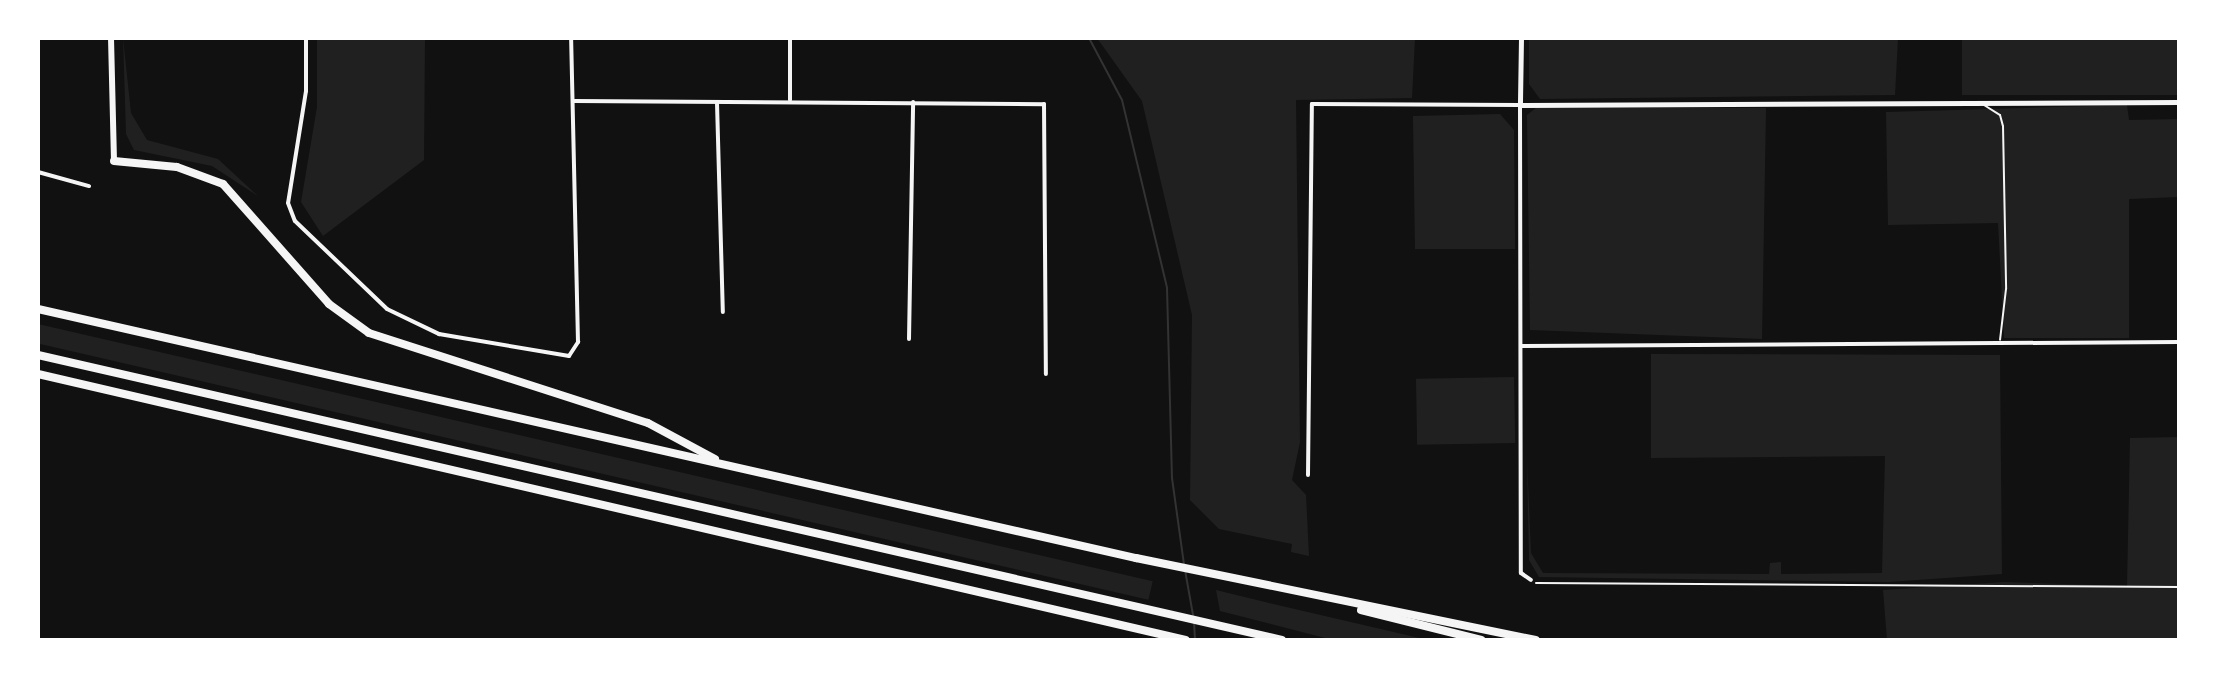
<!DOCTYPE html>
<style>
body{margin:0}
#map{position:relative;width:2217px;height:678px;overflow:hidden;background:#111;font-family:Arial,sans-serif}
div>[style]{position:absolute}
.green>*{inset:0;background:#202020;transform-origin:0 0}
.stream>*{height:2px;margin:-1px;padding:0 1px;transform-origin:1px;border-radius:1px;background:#333}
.path>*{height:2px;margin:-1px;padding:0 1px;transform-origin:1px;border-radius:1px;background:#f5f5f5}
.service>*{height:2px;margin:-1px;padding:0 1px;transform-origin:1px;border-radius:1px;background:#f5f5f5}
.minor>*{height:4px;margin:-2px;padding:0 2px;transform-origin:2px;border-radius:2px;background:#f5f5f5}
.tertiary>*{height:5px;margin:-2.5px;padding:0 2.5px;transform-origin:2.5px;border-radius:2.5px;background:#f5f5f5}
.secondary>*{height:6px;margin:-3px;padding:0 3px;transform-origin:3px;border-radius:3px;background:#f5f5f5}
.motorway>*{height:8px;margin:-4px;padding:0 4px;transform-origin:4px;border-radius:4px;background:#f5f5f5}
span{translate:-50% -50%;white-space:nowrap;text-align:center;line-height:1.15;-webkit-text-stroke:8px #fff;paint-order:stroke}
.frame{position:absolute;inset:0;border:40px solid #fff;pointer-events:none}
</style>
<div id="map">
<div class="green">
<div style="clip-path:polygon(123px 38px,131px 113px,147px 140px,218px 159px,258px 196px,212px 166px,134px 150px,126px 134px)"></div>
<div style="clip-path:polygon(317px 38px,425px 38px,424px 160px,323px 236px,301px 202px,317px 107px)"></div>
<div style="clip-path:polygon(1097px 38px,1415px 38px,1412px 98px,1296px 100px,1300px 442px,1292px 480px,1306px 495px,1309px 556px,1291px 552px,1292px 544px,1219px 529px,1190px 500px,1192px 315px,1142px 101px)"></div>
<div style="clip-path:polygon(1529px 38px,1898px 38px,1895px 95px,1540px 99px,1529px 84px)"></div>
<div style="left:1962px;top:38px;width:217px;height:57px"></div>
<div style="clip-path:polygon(2127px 105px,2129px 120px,2179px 119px,2179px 197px,2129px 199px,2129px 338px,2004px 338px,1998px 223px,1888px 225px,1886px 112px)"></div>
<div style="clip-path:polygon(1536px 108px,1766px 108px,1762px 339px,1530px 330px,1527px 115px)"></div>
<div style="clip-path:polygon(1500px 114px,1514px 130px,1515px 249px,1415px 249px,1413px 116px)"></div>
<div style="left:38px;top:324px;width:1144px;height:19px;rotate:13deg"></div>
<div style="clip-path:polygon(1651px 354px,2000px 355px,2002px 574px,1889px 582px,1539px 577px,1529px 560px,1527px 459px,1531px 553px,1543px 573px,1769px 574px,1770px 563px,1781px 562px,1781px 574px,1882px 573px,1885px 456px,1651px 458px)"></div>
<div style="left:1514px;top:377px;width:66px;height:98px;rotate:89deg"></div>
<div style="clip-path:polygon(2179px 437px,2179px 640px,1887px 640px,1883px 590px,2004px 582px,2127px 586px,2130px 438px)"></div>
<div style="clip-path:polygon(1216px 590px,1265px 602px,1428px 640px,1325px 638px,1220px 611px)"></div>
</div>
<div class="stream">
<div style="left:1089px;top:38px;width:70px;rotate:62deg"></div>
<div style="left:1122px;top:100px;width:193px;rotate:76.5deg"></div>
<div style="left:1167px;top:288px;width:190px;rotate:88.5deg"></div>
<div style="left:1172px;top:478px;width:87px;rotate:82.1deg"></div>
<div style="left:1185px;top:570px;width:46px;rotate:79.9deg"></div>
<div style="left:1194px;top:621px;width:19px;rotate:87deg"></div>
</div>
<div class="path">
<div style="left:1536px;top:583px;width:643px;rotate:0.36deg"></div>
</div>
<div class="service">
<div style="left:1984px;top:105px;width:19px;rotate:32deg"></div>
<div style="left:2000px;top:115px;width:11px;rotate:75deg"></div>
<div style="left:2003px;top:126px;width:163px;rotate:88.9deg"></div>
<div style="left:2006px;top:289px;width:51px;rotate:96.7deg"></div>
</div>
<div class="minor">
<div style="left:306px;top:38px;width:53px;rotate:90deg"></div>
<div style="left:306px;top:91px;width:113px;rotate:99.1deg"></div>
<div style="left:288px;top:203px;width:19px;rotate:69deg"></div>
<div style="left:295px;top:221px;width:127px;rotate:43.7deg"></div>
<div style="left:387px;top:309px;width:58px;rotate:25.7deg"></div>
<div style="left:439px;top:334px;width:132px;rotate:9.6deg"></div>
<div style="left:569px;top:356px;width:17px;rotate:-57deg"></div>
<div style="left:578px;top:342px;width:304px;rotate:-91.3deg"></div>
<div style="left:790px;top:100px;width:62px;rotate:-90deg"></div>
<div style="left:574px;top:101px;width:470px;rotate:0.4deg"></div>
<div style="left:1044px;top:104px;width:270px;rotate:89.6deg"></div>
<div style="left:717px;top:103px;width:209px;rotate:88.4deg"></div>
<div style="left:38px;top:172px;width:53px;rotate:15.4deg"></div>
<div style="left:909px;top:339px;width:237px;rotate:-89deg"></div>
<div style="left:1521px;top:346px;width:658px;rotate:-0.35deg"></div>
<div style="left:1308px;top:475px;width:371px;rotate:-89.4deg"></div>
<div style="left:1312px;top:104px;width:208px;rotate:0.3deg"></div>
<div style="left:1520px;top:105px;width:468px;rotate:89.9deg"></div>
<div style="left:1521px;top:573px;width:12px;rotate:35deg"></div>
</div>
<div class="tertiary">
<div style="left:1521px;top:38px;width:67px;rotate:90.9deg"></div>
<div style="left:1520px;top:105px;width:659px;rotate:-0.26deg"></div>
</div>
<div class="secondary">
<div style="left:111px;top:38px;width:123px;rotate:88.6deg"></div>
</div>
<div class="motorway">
<div style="left:114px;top:161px;width:63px;rotate:5.4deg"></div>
<div style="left:177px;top:167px;width:49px;rotate:20.3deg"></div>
<div style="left:223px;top:184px;width:160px;rotate:48.5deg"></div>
<div style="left:329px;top:304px;width:49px;rotate:35.9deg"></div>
<div style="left:369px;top:333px;width:293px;rotate:17.9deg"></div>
<div style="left:648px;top:423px;width:76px;rotate:28.2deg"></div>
<div style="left:38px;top:309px;width:1126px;rotate:12.78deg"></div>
<div style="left:1136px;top:558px;width:408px;rotate:11.6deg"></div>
<div style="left:38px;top:355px;width:1276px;rotate:12.9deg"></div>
<div style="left:38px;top:374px;width:1178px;rotate:13.05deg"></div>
<div style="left:1361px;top:610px;width:124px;rotate:14deg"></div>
</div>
<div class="frame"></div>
</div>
